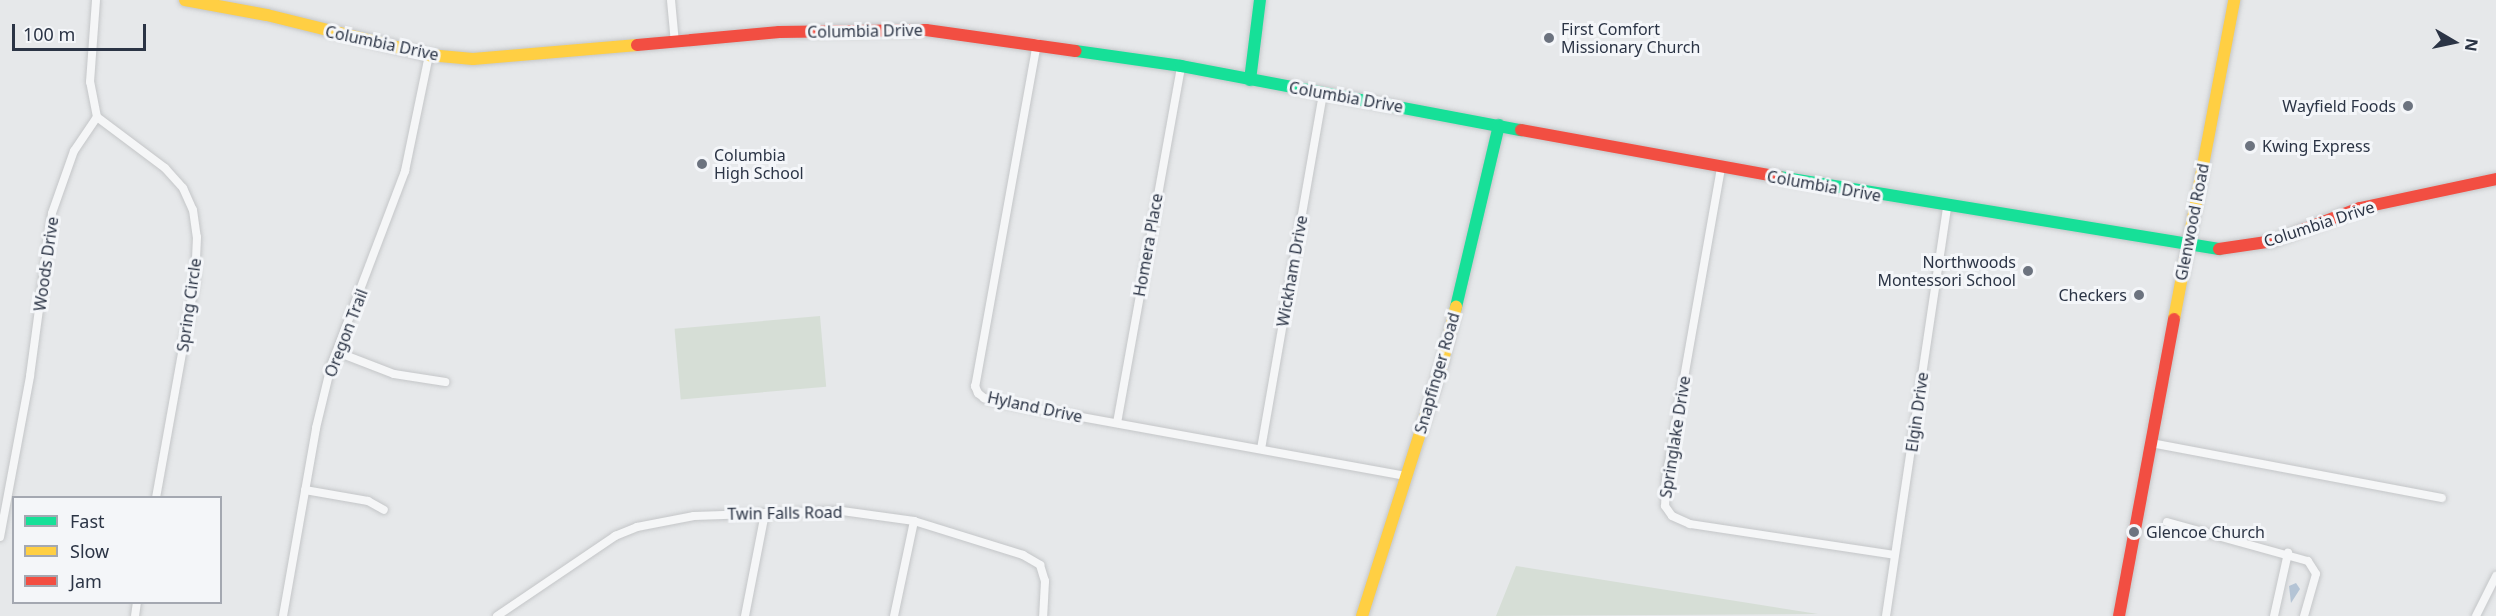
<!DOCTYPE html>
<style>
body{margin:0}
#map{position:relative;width:2496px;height:616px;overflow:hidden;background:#e6e8ea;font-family:"Noto Sans",sans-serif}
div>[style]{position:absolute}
.green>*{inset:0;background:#d6ded6;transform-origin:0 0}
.water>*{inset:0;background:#b4c4d5}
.roads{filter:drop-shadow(0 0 2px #c4c6c8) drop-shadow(0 0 2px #c4c6c8)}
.street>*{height:8px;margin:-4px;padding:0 4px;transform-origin:4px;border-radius:4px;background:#f5f6f7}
.fast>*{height:12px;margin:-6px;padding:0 6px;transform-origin:6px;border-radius:6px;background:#16e098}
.slow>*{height:12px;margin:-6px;padding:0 6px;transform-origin:6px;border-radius:6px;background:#ffcf43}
.jam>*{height:12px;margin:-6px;padding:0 6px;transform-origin:6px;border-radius:6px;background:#f24e42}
.dots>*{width:16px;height:16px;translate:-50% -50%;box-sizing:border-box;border:3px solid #f4f6f9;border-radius:50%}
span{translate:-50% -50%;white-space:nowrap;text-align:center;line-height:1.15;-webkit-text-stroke:6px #f4f6f9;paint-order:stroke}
.poi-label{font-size:16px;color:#2b3445}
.left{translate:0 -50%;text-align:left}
.right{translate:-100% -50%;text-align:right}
.street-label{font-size:16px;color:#2b3445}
.legend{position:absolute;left:12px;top:496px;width:210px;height:108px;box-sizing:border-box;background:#f4f6f9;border:2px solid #a4a8b1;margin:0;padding:8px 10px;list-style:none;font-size:18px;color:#2b3445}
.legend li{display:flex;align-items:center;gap:12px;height:30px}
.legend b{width:30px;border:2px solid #a4a8b1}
.north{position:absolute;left:2424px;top:12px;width:60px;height:60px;-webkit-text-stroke:4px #f4f6f9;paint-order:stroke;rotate:99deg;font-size:16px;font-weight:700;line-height:24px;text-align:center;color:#2b3445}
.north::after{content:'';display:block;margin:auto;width:21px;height:27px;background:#2b3445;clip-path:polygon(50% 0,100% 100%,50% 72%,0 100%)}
.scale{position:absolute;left:12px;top:24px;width:134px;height:27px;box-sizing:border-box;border:3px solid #2b3445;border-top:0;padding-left:8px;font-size:18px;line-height:21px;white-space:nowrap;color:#2b3445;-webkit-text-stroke:4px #f4f6f9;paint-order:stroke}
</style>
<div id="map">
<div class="green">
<div style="left:820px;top:316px;width:71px;height:146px;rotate:85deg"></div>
<div style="clip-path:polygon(1516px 566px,1818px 614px,1496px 616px)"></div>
</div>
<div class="water">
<div style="clip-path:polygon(2296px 583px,2300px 589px,2291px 603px,2289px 586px)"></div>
</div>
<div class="roads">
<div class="street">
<div style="left:671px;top:0;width:43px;rotate:84.7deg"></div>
<div style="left:1037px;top:43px;width:349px;rotate:100.2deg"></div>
<div style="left:975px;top:386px;width:8px;rotate:67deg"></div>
<div style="left:978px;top:393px;width:8px;rotate:40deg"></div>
<div style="left:984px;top:398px;width:21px;rotate:14deg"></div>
<div style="left:1004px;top:403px;width:410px;rotate:10.3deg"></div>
<div style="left:97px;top:117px;width:85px;rotate:36.9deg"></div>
<div style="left:165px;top:168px;width:27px;rotate:48deg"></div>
<div style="left:183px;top:188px;width:24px;rotate:66deg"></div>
<div style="left:193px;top:210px;width:27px;rotate:82deg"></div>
<div style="left:197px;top:237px;width:44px;rotate:92.6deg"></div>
<div style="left:195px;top:281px;width:220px;rotate:100.2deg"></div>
<div style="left:1721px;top:168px;width:317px;rotate:100deg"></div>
<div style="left:1666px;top:480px;width:26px;rotate:92deg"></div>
<div style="left:1665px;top:506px;width:12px;rotate:55deg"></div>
<div style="left:1672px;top:516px;width:20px;rotate:24deg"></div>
<div style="left:1690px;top:524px;width:206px;rotate:8.6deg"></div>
<div style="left:337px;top:352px;width:61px;rotate:21.1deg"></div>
<div style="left:394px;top:374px;width:52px;rotate:8.9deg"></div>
<div style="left:1117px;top:423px;width:363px;rotate:-79.8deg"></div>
<div style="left:2151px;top:443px;width:296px;rotate:10.7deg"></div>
<div style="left:1261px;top:449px;width:361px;rotate:-80.1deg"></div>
<div style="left:305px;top:490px;width:64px;rotate:9.9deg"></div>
<div style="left:368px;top:501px;width:18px;rotate:29deg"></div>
<div style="left:2167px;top:522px;width:146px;rotate:15.5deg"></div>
<div style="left:2308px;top:561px;width:15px;rotate:58deg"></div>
<div style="left:2316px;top:574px;width:44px;rotate:105.9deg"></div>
<div style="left:0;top:537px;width:164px;rotate:-79.4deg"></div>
<div style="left:30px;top:376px;width:164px;rotate:-82.3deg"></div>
<div style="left:52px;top:213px;width:66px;rotate:-70.5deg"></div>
<div style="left:74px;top:151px;width:41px;rotate:-55.9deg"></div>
<div style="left:97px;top:117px;width:36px;rotate:-101deg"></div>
<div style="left:90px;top:82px;width:82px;rotate:-85.8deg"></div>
<div style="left:135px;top:616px;width:14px;rotate:-82deg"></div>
<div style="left:283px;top:616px;width:191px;rotate:-80deg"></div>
<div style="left:316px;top:428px;width:64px;rotate:-76.4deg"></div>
<div style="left:331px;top:366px;width:209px;rotate:-69.2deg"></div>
<div style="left:405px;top:171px;width:118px;rotate:-78.3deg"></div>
<div style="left:497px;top:616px;width:143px;rotate:-34.1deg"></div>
<div style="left:615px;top:536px;width:24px;rotate:-22deg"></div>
<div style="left:637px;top:527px;width:58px;rotate:-10.9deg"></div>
<div style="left:694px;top:516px;width:148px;rotate:-1.9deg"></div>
<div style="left:842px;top:511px;width:73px;rotate:7.9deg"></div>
<div style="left:914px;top:521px;width:114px;rotate:17.3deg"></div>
<div style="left:1023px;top:555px;width:20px;rotate:30deg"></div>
<div style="left:1040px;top:565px;width:17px;rotate:73deg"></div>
<div style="left:1045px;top:581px;width:35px;rotate:93deg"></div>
<div style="left:745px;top:616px;width:105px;rotate:-79deg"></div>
<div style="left:894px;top:616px;width:97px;rotate:-78.1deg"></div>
<div style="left:1886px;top:616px;width:414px;rotate:-81.5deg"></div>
<div style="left:2274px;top:616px;width:65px;rotate:-77.5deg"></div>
<div style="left:2476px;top:616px;width:45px;rotate:-63.4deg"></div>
</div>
<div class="fast">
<div style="left:1076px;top:51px;width:106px;rotate:8.1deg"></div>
<div style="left:1181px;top:66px;width:346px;rotate:10.7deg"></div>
<div style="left:1250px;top:80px;width:81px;rotate:-82.9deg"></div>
<div style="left:1779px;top:177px;width:446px;rotate:9.3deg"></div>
<div style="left:1456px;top:307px;width:187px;rotate:-76.7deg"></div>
</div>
<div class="slow">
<div style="left:185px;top:0;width:83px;rotate:10.4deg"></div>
<div style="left:267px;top:15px;width:167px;rotate:13.9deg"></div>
<div style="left:429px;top:55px;width:44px;rotate:5.2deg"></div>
<div style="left:473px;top:59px;width:165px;rotate:-4.9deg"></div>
<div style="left:2174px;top:319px;width:325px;rotate:-79.3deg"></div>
<div style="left:1362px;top:616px;width:269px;rotate:-72.4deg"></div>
<div style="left:1443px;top:360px;width:55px;rotate:-76.2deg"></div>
</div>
<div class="jam">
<div style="left:637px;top:45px;width:143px;rotate:-5.2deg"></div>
<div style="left:779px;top:32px;width:147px;rotate:-0.8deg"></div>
<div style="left:926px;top:30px;width:151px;rotate:8deg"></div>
<div style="left:1521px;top:130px;width:262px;rotate:10.3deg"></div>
<div style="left:2219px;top:249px;width:55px;rotate:-8.4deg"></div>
<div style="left:2273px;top:241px;width:93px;rotate:-20.8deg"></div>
<div style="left:2360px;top:208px;width:139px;rotate:-12deg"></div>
<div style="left:2119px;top:616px;width:302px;rotate:-79.5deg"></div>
</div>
</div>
<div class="dots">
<div style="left:1549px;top:38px;background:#6c737f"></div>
<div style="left:2408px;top:106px;background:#6c737f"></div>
<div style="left:2250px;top:146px;background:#6c737f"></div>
<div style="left:702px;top:164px;background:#6c737f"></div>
<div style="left:2028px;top:271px;background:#6c737f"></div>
<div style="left:2139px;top:295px;background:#6c737f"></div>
<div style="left:2134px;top:532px;background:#6c737f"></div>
</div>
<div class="poi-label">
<span class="left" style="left:1561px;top:38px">First Comfort<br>Missionary Church</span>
<span class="right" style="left:2396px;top:106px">Wayfield Foods</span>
<span class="left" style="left:2262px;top:146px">Kwing Express</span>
<span class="left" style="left:714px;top:164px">Columbia<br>High School</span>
<span class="right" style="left:2016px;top:271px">Northwoods<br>Montessori School</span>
<span class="right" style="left:2127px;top:295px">Checkers</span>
<span class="left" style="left:2146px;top:532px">Glencoe Church</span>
</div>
<div class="street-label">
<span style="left:865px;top:31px;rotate:-1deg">Columbia Drive</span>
<span style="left:382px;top:43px;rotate:12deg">Columbia Drive</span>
<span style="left:1346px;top:97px;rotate:10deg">Columbia Drive</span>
<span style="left:1824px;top:186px;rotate:10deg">Columbia Drive</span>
<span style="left:2192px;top:222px;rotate:-79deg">Glenwood Road</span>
<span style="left:2319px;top:224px;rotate:-18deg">Columbia Drive</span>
<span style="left:1148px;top:245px;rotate:-80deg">Homera Place</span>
<span style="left:46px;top:264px;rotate:-82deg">Woods Drive</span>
<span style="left:1292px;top:271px;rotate:-80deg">Wickham Drive</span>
<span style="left:189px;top:305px;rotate:-82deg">Spring Circle</span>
<span style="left:346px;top:333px;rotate:-69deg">Oregon Trail</span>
<span style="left:1437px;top:373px;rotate:-74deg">Snapfinger Road</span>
<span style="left:1035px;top:407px;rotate:12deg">Hyland Drive</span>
<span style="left:1917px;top:412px;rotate:-82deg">Elgin Drive</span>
<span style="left:1675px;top:437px;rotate:-81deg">Springlake Drive</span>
<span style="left:785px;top:513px;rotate:-1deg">Twin Falls Road</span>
</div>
<ul class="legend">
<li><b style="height:8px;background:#16e098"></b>Fast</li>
<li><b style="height:8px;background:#ffcf43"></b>Slow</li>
<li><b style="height:8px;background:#f24e42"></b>Jam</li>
</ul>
<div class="north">N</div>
<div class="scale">100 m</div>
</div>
